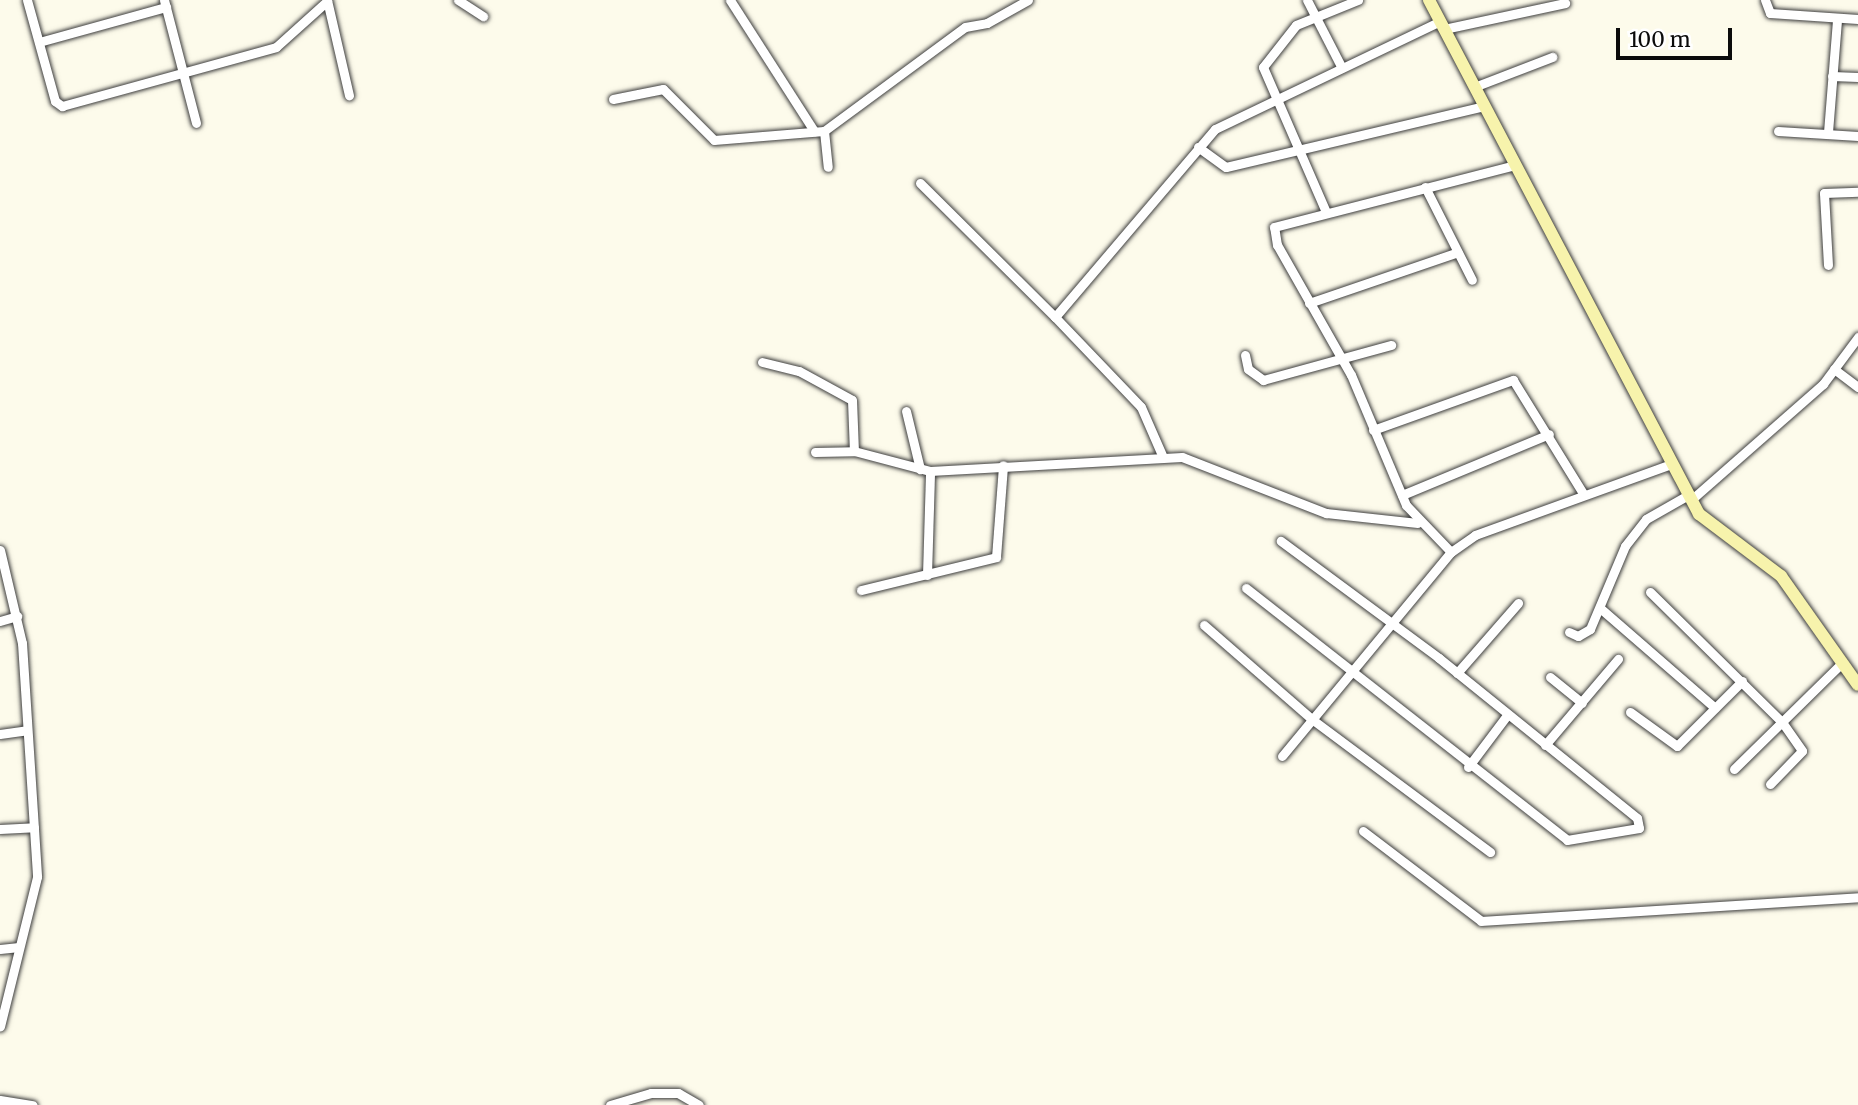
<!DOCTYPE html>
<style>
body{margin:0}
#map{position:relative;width:1858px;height:1105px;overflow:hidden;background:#fdfbeb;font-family:Merriweather,serif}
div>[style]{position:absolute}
.roads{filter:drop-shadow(0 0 2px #3e3e3e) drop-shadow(0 0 2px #3e3e3e)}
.street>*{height:9px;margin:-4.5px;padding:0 4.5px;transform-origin:4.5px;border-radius:4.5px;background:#fff}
.secondary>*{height:12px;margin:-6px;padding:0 6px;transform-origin:6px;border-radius:6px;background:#f7f3ac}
span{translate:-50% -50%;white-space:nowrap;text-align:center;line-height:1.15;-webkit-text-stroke:7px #fff;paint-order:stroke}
.scale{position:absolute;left:1616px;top:28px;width:116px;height:32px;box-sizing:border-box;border:4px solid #0b0b0b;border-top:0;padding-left:9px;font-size:21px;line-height:24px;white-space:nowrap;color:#0b0b0b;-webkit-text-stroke:5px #fff;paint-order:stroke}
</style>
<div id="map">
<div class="roads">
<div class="street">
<div style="left:27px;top:0;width:105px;rotate:74.5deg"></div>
<div style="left:55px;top:101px;width:9px;rotate:36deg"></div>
<div style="left:62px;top:106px;width:222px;rotate:-15.4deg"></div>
<div style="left:276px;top:47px;width:69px;rotate:-42deg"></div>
<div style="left:164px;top:0;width:127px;rotate:75.4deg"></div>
<div style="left:327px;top:0;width:98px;rotate:77deg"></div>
<div style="left:458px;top:0;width:30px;rotate:33deg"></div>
<div style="left:730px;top:0;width:156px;rotate:57.3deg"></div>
<div style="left:1307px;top:0;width:76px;rotate:62.8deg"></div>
<div style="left:1765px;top:0;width:14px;rotate:69deg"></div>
<div style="left:1770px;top:13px;width:88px;rotate:3.9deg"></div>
<div style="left:1444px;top:29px;width:124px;rotate:-12.1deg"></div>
<div style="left:39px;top:42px;width:132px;rotate:-15.4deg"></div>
<div style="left:1832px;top:76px;width:26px;rotate:2deg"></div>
<div style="left:1474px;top:87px;width:84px;rotate:-21deg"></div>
<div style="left:613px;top:99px;width:51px;rotate:-11.3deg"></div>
<div style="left:663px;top:89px;width:72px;rotate:45deg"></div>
<div style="left:714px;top:140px;width:110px;rotate:-4.7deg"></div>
<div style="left:824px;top:131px;width:175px;rotate:-36.4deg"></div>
<div style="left:965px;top:27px;width:22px;rotate:-10deg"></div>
<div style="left:987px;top:23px;width:47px;rotate:-29.3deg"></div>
<div style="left:824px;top:131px;width:36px;rotate:84deg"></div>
<div style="left:1778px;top:131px;width:80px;rotate:3.6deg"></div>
<div style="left:1828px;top:132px;width:113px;rotate:-85.4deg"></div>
<div style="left:1198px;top:147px;width:34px;rotate:36deg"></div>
<div style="left:1226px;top:167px;width:265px;rotate:-13.3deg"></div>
<div style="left:920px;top:183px;width:190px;rotate:44.8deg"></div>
<div style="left:1055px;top:317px;width:247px;rotate:-49.6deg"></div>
<div style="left:1215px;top:129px;width:250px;rotate:-25.6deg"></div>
<div style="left:1425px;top:187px;width:104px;rotate:63.2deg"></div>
<div style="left:1326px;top:212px;width:158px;rotate:-113.5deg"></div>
<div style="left:1263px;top:67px;width:53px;rotate:-51.8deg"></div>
<div style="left:1296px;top:25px;width:67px;rotate:-22deg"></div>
<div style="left:1828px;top:265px;width:72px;rotate:-93.2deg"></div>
<div style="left:1824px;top:193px;width:34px;rotate:-2deg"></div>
<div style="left:1309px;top:303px;width:157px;rotate:-18.9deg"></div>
<div style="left:1055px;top:317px;width:124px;rotate:46.3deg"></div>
<div style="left:1141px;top:407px;width:52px;rotate:66.4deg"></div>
<div style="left:1245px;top:355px;width:14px;rotate:78deg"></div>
<div style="left:1248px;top:369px;width:19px;rotate:36deg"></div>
<div style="left:1263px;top:380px;width:133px;rotate:-15.3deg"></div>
<div style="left:762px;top:362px;width:38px;rotate:14deg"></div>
<div style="left:799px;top:371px;width:60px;rotate:28.7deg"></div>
<div style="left:852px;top:400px;width:51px;rotate:87.8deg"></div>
<div style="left:1834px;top:369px;width:30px;rotate:37deg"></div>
<div style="left:906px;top:411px;width:60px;rotate:76.4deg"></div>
<div style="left:1373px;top:430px;width:149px;rotate:-19.7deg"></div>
<div style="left:1513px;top:380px;width:135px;rotate:58.3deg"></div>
<div style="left:815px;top:452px;width:39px;rotate:-1deg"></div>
<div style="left:854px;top:451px;width:79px;rotate:14.7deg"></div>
<div style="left:930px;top:471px;width:252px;rotate:-3.2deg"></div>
<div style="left:1182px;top:457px;width:155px;rotate:21.3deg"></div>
<div style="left:1326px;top:513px;width:92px;rotate:6.3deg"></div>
<div style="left:1402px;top:495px;width:159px;rotate:-22.5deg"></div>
<div style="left:1691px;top:500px;width:176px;rotate:-41.3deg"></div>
<div style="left:1823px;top:384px;width:59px;rotate:-53.3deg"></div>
<div style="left:0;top:550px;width:96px;rotate:76.7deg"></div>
<div style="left:22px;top:643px;width:234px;rotate:86.3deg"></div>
<div style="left:37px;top:877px;width:154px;rotate:103.9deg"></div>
<div style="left:1451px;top:552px;width:65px;rotate:-133.8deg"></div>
<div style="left:1406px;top:505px;width:141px;rotate:-112.9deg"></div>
<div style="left:1351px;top:375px;width:150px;rotate:-119.6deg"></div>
<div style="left:1277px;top:245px;width:18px;rotate:-99deg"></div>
<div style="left:1274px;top:227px;width:249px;rotate:-14.4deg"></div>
<div style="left:927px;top:575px;width:104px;rotate:-88.3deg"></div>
<div style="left:1246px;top:588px;width:408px;rotate:38.1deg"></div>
<div style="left:1567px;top:840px;width:73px;rotate:-9.5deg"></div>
<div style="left:1639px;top:828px;width:10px;rotate:-101deg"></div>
<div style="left:1637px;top:818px;width:255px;rotate:-141.1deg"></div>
<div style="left:1439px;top:658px;width:197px;rotate:-143.5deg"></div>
<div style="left:861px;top:590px;width:139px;rotate:-13.7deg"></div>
<div style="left:996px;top:557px;width:92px;rotate:-85.6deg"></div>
<div style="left:1650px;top:592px;width:185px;rotate:44.6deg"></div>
<div style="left:1782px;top:722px;width:35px;rotate:55deg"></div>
<div style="left:1802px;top:751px;width:46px;rotate:134.1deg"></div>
<div style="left:1600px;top:608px;width:152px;rotate:41deg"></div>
<div style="left:0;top:621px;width:18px;rotate:-16deg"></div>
<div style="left:1204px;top:625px;width:145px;rotate:41.1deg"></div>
<div style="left:1313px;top:720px;width:221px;rotate:36.7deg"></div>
<div style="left:1569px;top:632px;width:10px;rotate:24deg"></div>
<div style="left:1578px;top:636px;width:14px;rotate:-30deg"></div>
<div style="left:1590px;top:629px;width:90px;rotate:-67.1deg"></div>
<div style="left:1625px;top:546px;width:34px;rotate:-52deg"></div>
<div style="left:1646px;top:519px;width:48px;rotate:-29.7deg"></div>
<div style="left:1457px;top:673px;width:93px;rotate:-48.9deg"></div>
<div style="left:1550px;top:677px;width:41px;rotate:39.1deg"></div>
<div style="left:1630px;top:712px;width:58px;rotate:35.9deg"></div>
<div style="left:1677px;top:746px;width:92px;rotate:-45deg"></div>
<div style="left:0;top:734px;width:27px;rotate:-8deg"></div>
<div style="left:1545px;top:745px;width:113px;rotate:-49.7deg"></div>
<div style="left:1282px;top:756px;width:265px;rotate:-50.4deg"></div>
<div style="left:1451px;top:552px;width:29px;rotate:-35deg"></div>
<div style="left:1475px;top:535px;width:208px;rotate:-19.9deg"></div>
<div style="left:1468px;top:767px;width:66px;rotate:-53deg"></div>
<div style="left:1734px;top:769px;width:151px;rotate:-44.5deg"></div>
<div style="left:0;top:829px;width:34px;rotate:-3deg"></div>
<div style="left:1363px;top:831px;width:148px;rotate:37.3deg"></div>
<div style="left:1481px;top:921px;width:378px;rotate:-3.6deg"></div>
<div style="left:0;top:949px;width:19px;rotate:-6deg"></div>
<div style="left:0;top:1100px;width:33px;rotate:9deg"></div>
<div style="left:610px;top:1105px;width:43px;rotate:-16.3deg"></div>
<div style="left:651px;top:1093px;width:27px"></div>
<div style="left:678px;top:1093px;width:24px;rotate:30deg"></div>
</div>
<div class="secondary">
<div style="left:1429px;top:0;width:581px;rotate:62.29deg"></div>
<div style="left:1699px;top:514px;width:103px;rotate:37.1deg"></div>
<div style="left:1781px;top:576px;width:133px;rotate:54.8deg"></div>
</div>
</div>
<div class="scale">100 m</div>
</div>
